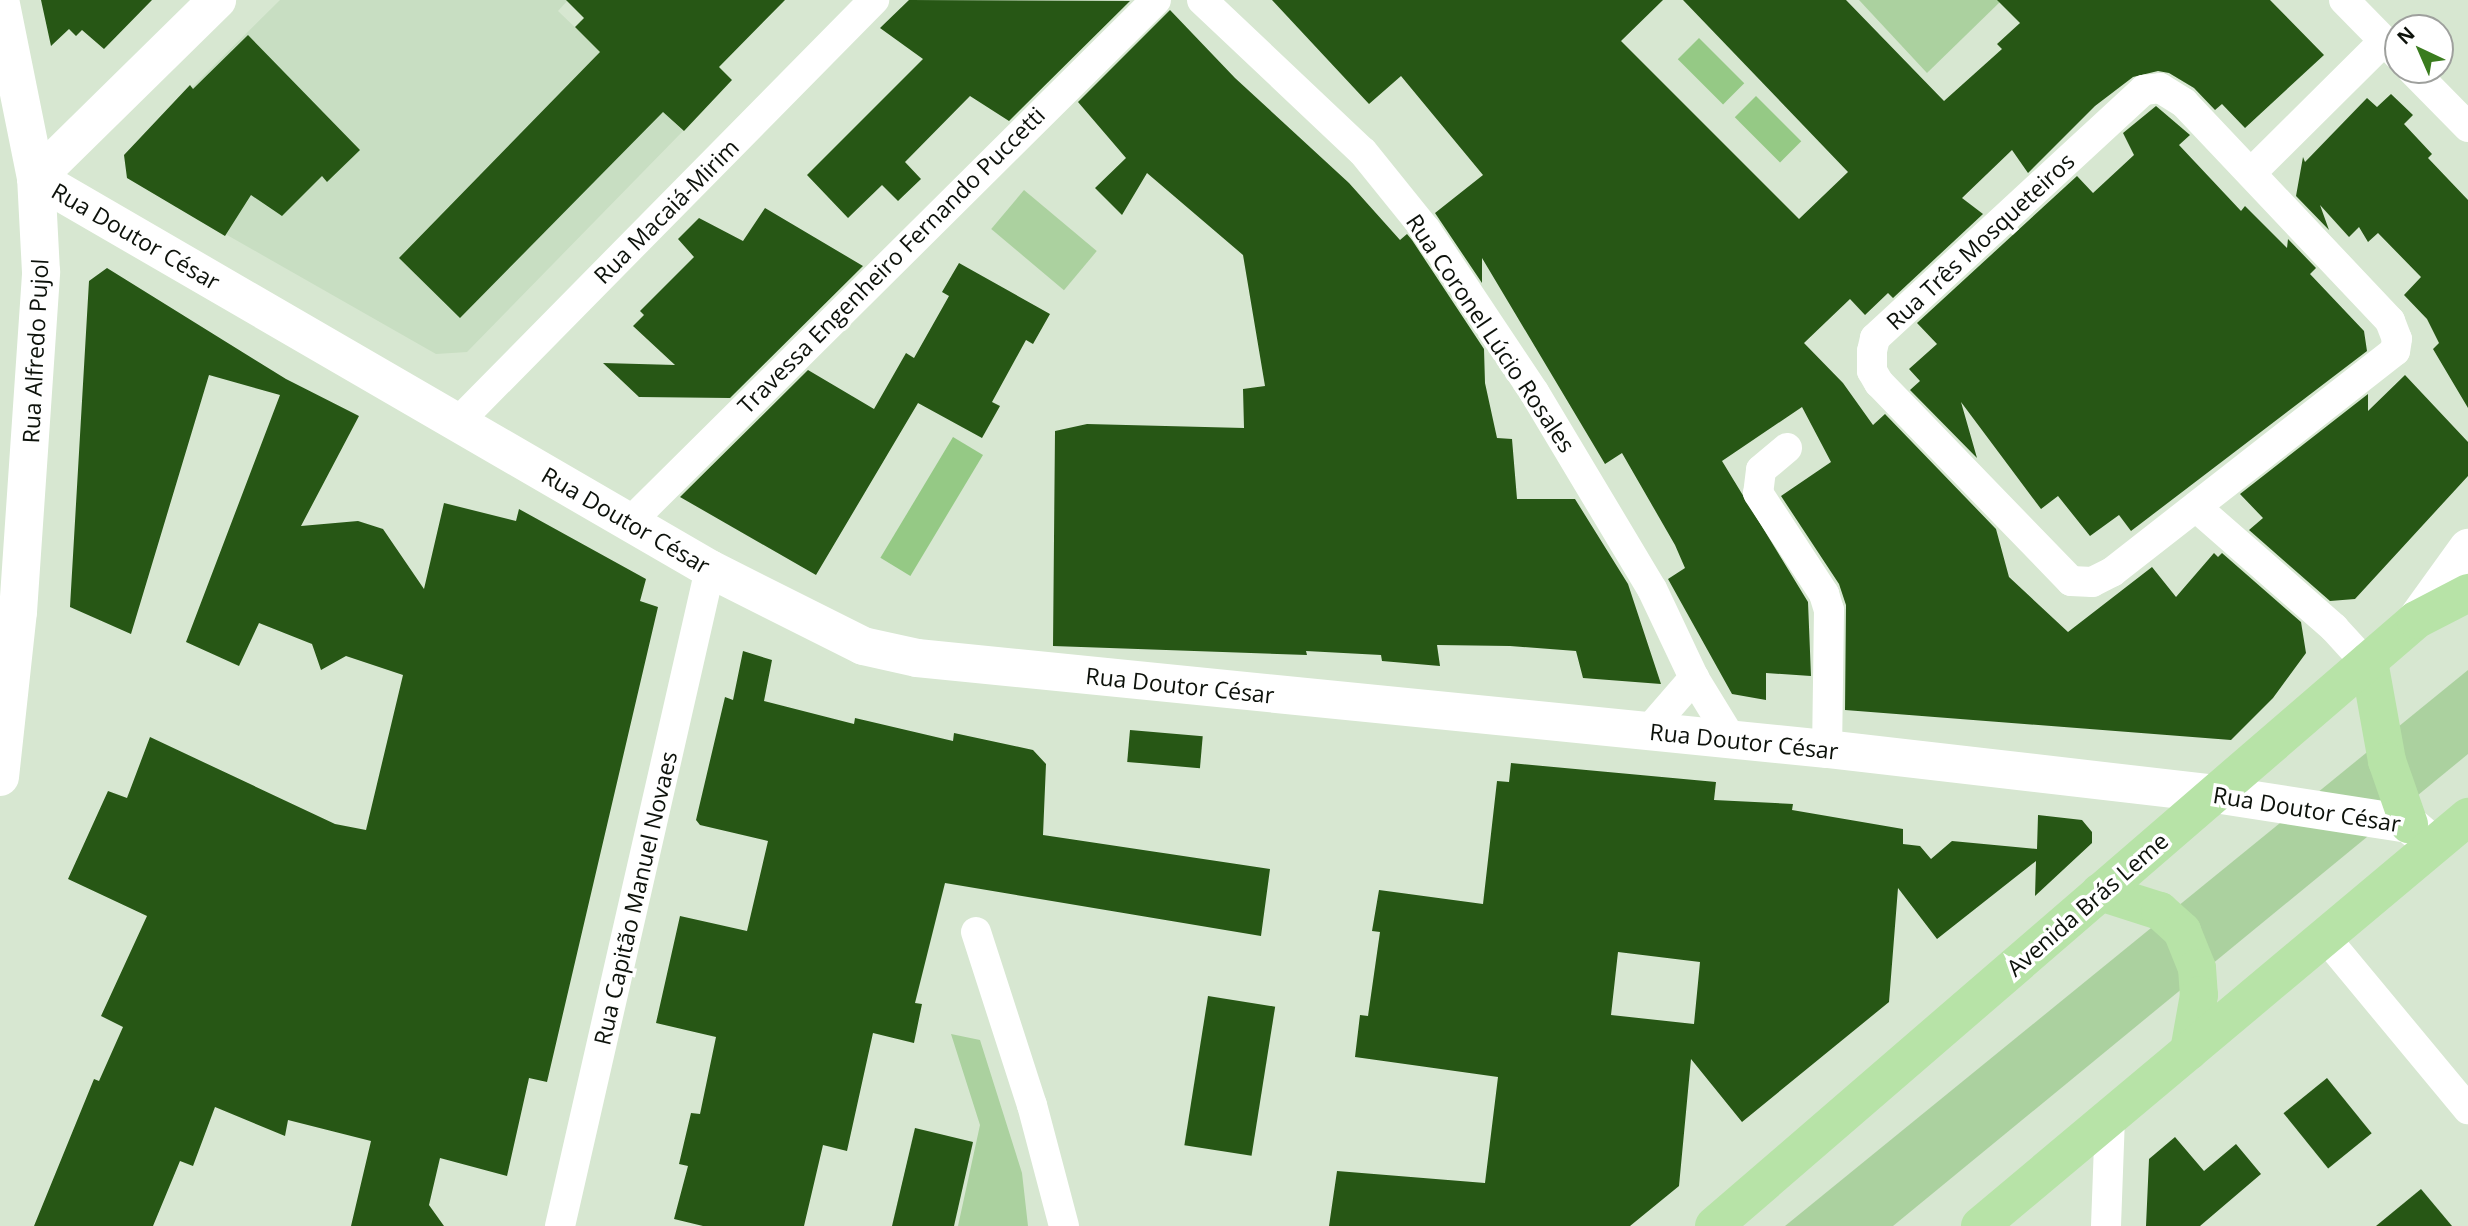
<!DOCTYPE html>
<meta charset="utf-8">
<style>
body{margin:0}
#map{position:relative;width:2468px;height:1226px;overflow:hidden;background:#d7e7d1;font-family:"Open Sans",sans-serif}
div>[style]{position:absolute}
.built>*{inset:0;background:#c8dec2}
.green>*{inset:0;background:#abd19f;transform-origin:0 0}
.water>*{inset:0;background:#95c985;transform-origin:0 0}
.building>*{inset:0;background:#275715;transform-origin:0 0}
.street>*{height:30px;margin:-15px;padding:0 15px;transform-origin:15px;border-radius:15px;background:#fff}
.secondary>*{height:38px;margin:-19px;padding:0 19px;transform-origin:19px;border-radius:19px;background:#fff}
.primary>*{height:38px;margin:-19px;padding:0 19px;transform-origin:19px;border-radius:19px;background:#b7e3a7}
span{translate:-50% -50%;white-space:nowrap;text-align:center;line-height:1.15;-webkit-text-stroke:7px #fff;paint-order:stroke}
.street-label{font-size:23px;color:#0d120b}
.north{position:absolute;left:2384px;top:14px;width:70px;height:70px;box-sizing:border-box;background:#fff;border:2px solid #9ea09d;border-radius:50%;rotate:316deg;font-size:19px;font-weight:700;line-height:28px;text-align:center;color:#0d120b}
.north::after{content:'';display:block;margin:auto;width:24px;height:32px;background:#3a7c1e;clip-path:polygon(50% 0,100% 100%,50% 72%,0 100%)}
</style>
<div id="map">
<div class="built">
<div style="clip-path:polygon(280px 0,568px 0,558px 11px,683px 131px,467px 352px,436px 354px,127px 178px,124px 155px)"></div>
</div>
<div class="green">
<div style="clip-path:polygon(1859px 0,2002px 0,1927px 73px)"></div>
<div style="left:1024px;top:190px;width:95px;height:51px;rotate:40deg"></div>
<div style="clip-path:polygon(2468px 670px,2468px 754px,1893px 1226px,1785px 1226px)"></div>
<div style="clip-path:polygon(951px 1034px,980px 1040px,1022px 1173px,1028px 1226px,958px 1226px,980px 1125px)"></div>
</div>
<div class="water">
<div style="left:1699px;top:38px;width:64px;height:30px;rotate:45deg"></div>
<div style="left:1756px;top:96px;width:64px;height:30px;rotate:45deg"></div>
<div style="left:953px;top:437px;width:35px;height:141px;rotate:31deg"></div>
</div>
<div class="building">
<div style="clip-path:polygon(41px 0,152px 0,104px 49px,82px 30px,76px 36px,69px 29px,51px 46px)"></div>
<div style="clip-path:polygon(566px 0,785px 0,719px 67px,732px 80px,684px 131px,663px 112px,460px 318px,399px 258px,600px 52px,575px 27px,584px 18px)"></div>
<div style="clip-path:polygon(909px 0,1130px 1px,1009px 121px,970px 96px,905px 162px,921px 179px,898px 201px,882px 185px,848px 218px,807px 175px,923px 59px,880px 28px)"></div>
<div style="clip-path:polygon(1272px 0,1663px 0,1621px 41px,1799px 219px,1848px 172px,1683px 0,1846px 0,1944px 101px,2002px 49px,1997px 44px,2020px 23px,1997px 0,2270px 0,2324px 55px,2245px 128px,2222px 104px,2215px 110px,2194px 88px,2169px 73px,2158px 71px,2133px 77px,2095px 106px,2028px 173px,2012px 150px,1962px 198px,1983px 214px,1893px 298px,1888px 293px,1865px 315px,1850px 299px,1804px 343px,1843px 383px,1873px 425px,1885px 414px,1996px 529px,2009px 577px,2068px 632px,2152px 567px,2176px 597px,2214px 553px,2218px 557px,2222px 553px,2301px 622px,2306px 653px,2273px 698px,2231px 740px,1845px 710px,1846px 605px,1839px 584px,1781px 496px,1831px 462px,1802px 407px,1722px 461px,1808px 602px,1811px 676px,1766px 673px,1766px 700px,1732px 694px,1668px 579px,1685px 568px,1675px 545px,1622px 453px,1605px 464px,1482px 258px,1482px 283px,1435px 213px,1483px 175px,1401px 76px,1369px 104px)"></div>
<div style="clip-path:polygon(1170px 10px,1235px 78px,1349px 183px,1400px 240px,1407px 234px,1412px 240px,1484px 349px,1485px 383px,1497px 438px,1512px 439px,1517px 499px,1575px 499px,1628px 584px,1661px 684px,1583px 678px,1576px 651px,1510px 646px,1437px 645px,1440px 666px,1382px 661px,1381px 655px,1306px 651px,1307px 655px,1053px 646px,1055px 431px,1087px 424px,1244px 428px,1243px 389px,1265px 386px,1243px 255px,1147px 173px,1122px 215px,1095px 188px,1126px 158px,1078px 102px)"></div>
<div style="clip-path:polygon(248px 35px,360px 150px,327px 182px,322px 176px,282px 216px,251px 195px,225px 236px,127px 178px,124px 155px,190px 85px,193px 89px)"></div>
<div style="clip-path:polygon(2391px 94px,2413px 115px,2404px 124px,2432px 154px,2428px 158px,2468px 200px,2468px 408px,2433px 349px,2439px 343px,2427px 319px,2404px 295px,2421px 277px,2378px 233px,2368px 242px,2359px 227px,2349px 237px,2320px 205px,2329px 230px,2296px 196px,2303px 157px,2305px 162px,2367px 98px,2377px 107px)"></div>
<div style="clip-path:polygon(2156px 106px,2190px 135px,2179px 145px,2241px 211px,2245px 206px,2287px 248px,2288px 239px,2316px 268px,2310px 274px,2364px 331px,2367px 351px,2131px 531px,2119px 515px,2090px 536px,2058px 496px,2041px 509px,1961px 402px,1977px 458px,1910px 390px,1920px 381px,1909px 369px,1937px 344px,1917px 323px,2077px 176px,2093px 193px,2134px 155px,2123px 133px)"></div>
<div style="clip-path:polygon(765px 208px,863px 266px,730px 398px,639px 397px,603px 363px,675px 365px,633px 326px,644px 315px,640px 311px,694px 257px,678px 239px,699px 218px,743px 241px)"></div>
<div style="clip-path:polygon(959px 263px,1050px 314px,1033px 344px,1026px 340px,992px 402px,1000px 406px,982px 438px,918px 403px,816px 575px,680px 497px,808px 370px,874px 409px,906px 353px,914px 358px,949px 296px,942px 292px)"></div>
<div style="clip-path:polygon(107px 268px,286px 379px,359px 416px,301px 526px,358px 521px,383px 529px,424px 589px,444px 503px,516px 521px,519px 509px,646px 579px,640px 601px,658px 607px,547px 1082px,529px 1078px,507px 1176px,440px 1158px,429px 1205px,444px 1226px,351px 1226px,371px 1141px,288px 1120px,285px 1136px,215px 1107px,193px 1166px,180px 1161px,153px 1226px,34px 1226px,94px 1079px,99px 1081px,123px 1027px,101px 1016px,147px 916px,68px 879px,108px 791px,127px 798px,150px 737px,335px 824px,366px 830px,403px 675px,346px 656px,321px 670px,312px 644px,259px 623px,239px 666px,186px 642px,280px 395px,209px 375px,131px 634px,70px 607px,89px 281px)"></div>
<div style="clip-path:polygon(2405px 375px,2468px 442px,2468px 476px,2355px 599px,2330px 601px,2249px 530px,2263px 518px,2240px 494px,2368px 394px,2368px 411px)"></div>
<div style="clip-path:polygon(743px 651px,772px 660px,764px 701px,854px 724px,855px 718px,953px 741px,954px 733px,1033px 750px,1046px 764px,1043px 835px,1270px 869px,1261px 936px,945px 883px,915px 1003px,922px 1004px,914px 1043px,873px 1033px,847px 1151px,823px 1145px,804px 1226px,703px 1226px,674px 1219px,688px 1166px,679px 1164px,691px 1113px,700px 1114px,716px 1037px,656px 1023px,680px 916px,747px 931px,768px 841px,700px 825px,696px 820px,725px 697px,733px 700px)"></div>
<div style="left:1130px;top:730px;width:73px;height:32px;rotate:5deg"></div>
<div style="clip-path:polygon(evenodd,1511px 763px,1716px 782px,1714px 800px,1793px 804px,1792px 810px,1903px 829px,1903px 844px,1920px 846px,1931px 859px,1952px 841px,2037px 849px,2038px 815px,2082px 820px,2092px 832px,2092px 843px,2035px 896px,2036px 861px,1937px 939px,1898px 888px,1889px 1002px,1742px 1122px,1691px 1059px,1679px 1186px,1630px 1226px,1329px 1226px,1337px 1171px,1485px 1183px,1498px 1077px,1355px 1057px,1360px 1015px,1368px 1016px,1380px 932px,1372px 931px,1379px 890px,1483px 904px,1497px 781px,1509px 782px,1511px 763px,1618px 952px,1700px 962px,1694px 1024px,1611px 1015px,1618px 952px)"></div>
<div style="left:1208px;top:996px;width:68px;height:151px;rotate:9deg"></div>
<div style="left:2327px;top:1078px;width:71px;height:56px;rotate:51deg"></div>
<div style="clip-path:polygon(915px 1128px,973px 1142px,954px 1226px,892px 1226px)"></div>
<div style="clip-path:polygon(2175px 1137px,2204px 1171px,2236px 1144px,2261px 1174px,2200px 1226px,2146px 1226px,2149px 1159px)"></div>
<div style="clip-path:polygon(2421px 1189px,2452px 1226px,2376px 1226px)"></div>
</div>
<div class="street">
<div style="left:1202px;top:0;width:221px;rotate:43.4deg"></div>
<div style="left:1363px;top:152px;width:100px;rotate:51.1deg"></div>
<div style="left:1426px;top:230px;width:195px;rotate:56.3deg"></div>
<div style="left:1534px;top:392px;width:230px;rotate:59.1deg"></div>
<div style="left:1652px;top:589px;width:98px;rotate:64.7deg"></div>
<div style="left:1694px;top:678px;width:73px;rotate:58.5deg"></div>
<div style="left:2344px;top:0;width:77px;rotate:45.5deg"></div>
<div style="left:2412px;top:70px;width:80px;rotate:45.5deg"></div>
<div style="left:2160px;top:88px;width:28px;rotate:32deg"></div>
<div style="left:2184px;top:103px;width:300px;rotate:46.6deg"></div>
<div style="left:2390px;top:321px;width:19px;rotate:69deg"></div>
<div style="left:2397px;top:339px;width:12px;rotate:99deg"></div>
<div style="left:2395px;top:351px;width:359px;rotate:142deg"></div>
<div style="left:2112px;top:572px;width:22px;rotate:153deg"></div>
<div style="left:2092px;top:582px;width:21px;rotate:-177deg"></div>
<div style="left:2071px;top:581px;width:276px;rotate:-134.1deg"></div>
<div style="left:1879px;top:383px;width:14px;rotate:-120deg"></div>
<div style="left:1872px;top:371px;width:20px;rotate:-90deg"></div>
<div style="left:1872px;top:351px;width:13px;rotate:-77deg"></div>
<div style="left:1875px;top:338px;width:366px;rotate:-42.7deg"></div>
<div style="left:2144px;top:90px;width:16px;rotate:-7deg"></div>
<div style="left:2251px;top:173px;width:187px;rotate:-44.8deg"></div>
<div style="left:458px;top:422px;width:593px;rotate:-45.41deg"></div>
<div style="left:1787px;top:448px;width:34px;rotate:140deg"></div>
<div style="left:1761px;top:470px;width:23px;rotate:97deg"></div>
<div style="left:1758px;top:493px;width:121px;rotate:56.8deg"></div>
<div style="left:1824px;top:594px;width:17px;rotate:73deg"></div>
<div style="left:1829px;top:610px;width:139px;rotate:90.8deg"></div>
<div style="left:2196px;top:507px;width:184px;rotate:41.2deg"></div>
<div style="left:2334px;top:628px;width:47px;rotate:47.6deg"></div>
<div style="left:630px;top:522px;width:741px;rotate:-44.78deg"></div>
<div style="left:1647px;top:732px;width:72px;rotate:-49deg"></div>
<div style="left:976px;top:932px;width:182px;rotate:72.1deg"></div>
<div style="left:1032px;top:1105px;width:125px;rotate:75.2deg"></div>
<div style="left:2325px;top:937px;width:224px;rotate:50.3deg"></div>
<div style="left:560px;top:1226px;width:674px;rotate:-77.14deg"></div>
<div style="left:2106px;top:1226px;width:109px;rotate:-87.9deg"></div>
</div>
<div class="secondary">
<div style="left:36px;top:178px;width:779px;rotate:30.12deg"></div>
<div style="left:710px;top:569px;width:171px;rotate:26.7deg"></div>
<div style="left:863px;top:646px;width:55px;rotate:12.5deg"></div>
<div style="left:917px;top:658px;width:915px;rotate:5.71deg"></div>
<div style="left:1827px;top:749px;width:391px;rotate:6.6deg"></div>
<div style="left:2215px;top:794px;width:196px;rotate:8.8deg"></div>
<div style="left:2409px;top:824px;width:30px;rotate:41deg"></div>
<div style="left:36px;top:178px;width:254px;rotate:-44.5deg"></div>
<div style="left:2416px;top:620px;width:89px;rotate:-54.2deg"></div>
<div style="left:0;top:777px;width:166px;rotate:-83.8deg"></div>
<div style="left:18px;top:612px;width:341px;rotate:-86.1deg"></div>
<div style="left:41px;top:272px;width:94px;rotate:-93deg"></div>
<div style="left:36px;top:178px;width:182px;rotate:-101.4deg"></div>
</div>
<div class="primary">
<div style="left:2369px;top:661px;width:102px;rotate:79.8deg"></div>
<div style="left:2387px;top:761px;width:67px;rotate:70.8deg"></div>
<div style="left:2100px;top:892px;width:63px;rotate:17.6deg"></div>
<div style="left:2160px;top:911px;width:30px;rotate:42deg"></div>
<div style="left:2182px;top:931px;width:40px;rotate:68deg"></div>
<div style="left:2197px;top:968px;width:27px;rotate:86deg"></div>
<div style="left:2199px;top:995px;width:57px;rotate:100.1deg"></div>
<div style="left:1714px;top:1226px;width:927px;rotate:-40.8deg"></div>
<div style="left:2416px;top:620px;width:59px;rotate:-27.4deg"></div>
<div style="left:1980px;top:1226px;width:637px;rotate:-39.97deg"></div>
</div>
<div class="street-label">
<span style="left:666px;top:211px;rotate:-45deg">Rua Macaiá-Mirim</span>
<span style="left:136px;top:236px;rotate:30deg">Rua Doutor César</span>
<span style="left:1980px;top:241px;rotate:-43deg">Rua Três Mosqueteiros</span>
<span style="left:891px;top:260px;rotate:-45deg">Travessa Engenheiro Fernando Puccetti</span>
<span style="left:1491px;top:333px;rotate:56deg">Rua Coronel Lúcio Rosales</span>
<span style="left:35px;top:351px;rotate:-87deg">Rua Alfredo Pujol</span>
<span style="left:626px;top:520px;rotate:30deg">Rua Doutor César</span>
<span style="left:1180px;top:685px;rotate:6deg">Rua Doutor César</span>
<span style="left:1744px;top:741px;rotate:6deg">Rua Doutor César</span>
<span style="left:2307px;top:809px;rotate:9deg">Rua Doutor César</span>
<span style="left:635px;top:898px;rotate:-77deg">Rua Capitão Manuel Novaes</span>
<span style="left:2087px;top:904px;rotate:-41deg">Avenida Brás Leme</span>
</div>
<div class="north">N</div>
</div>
